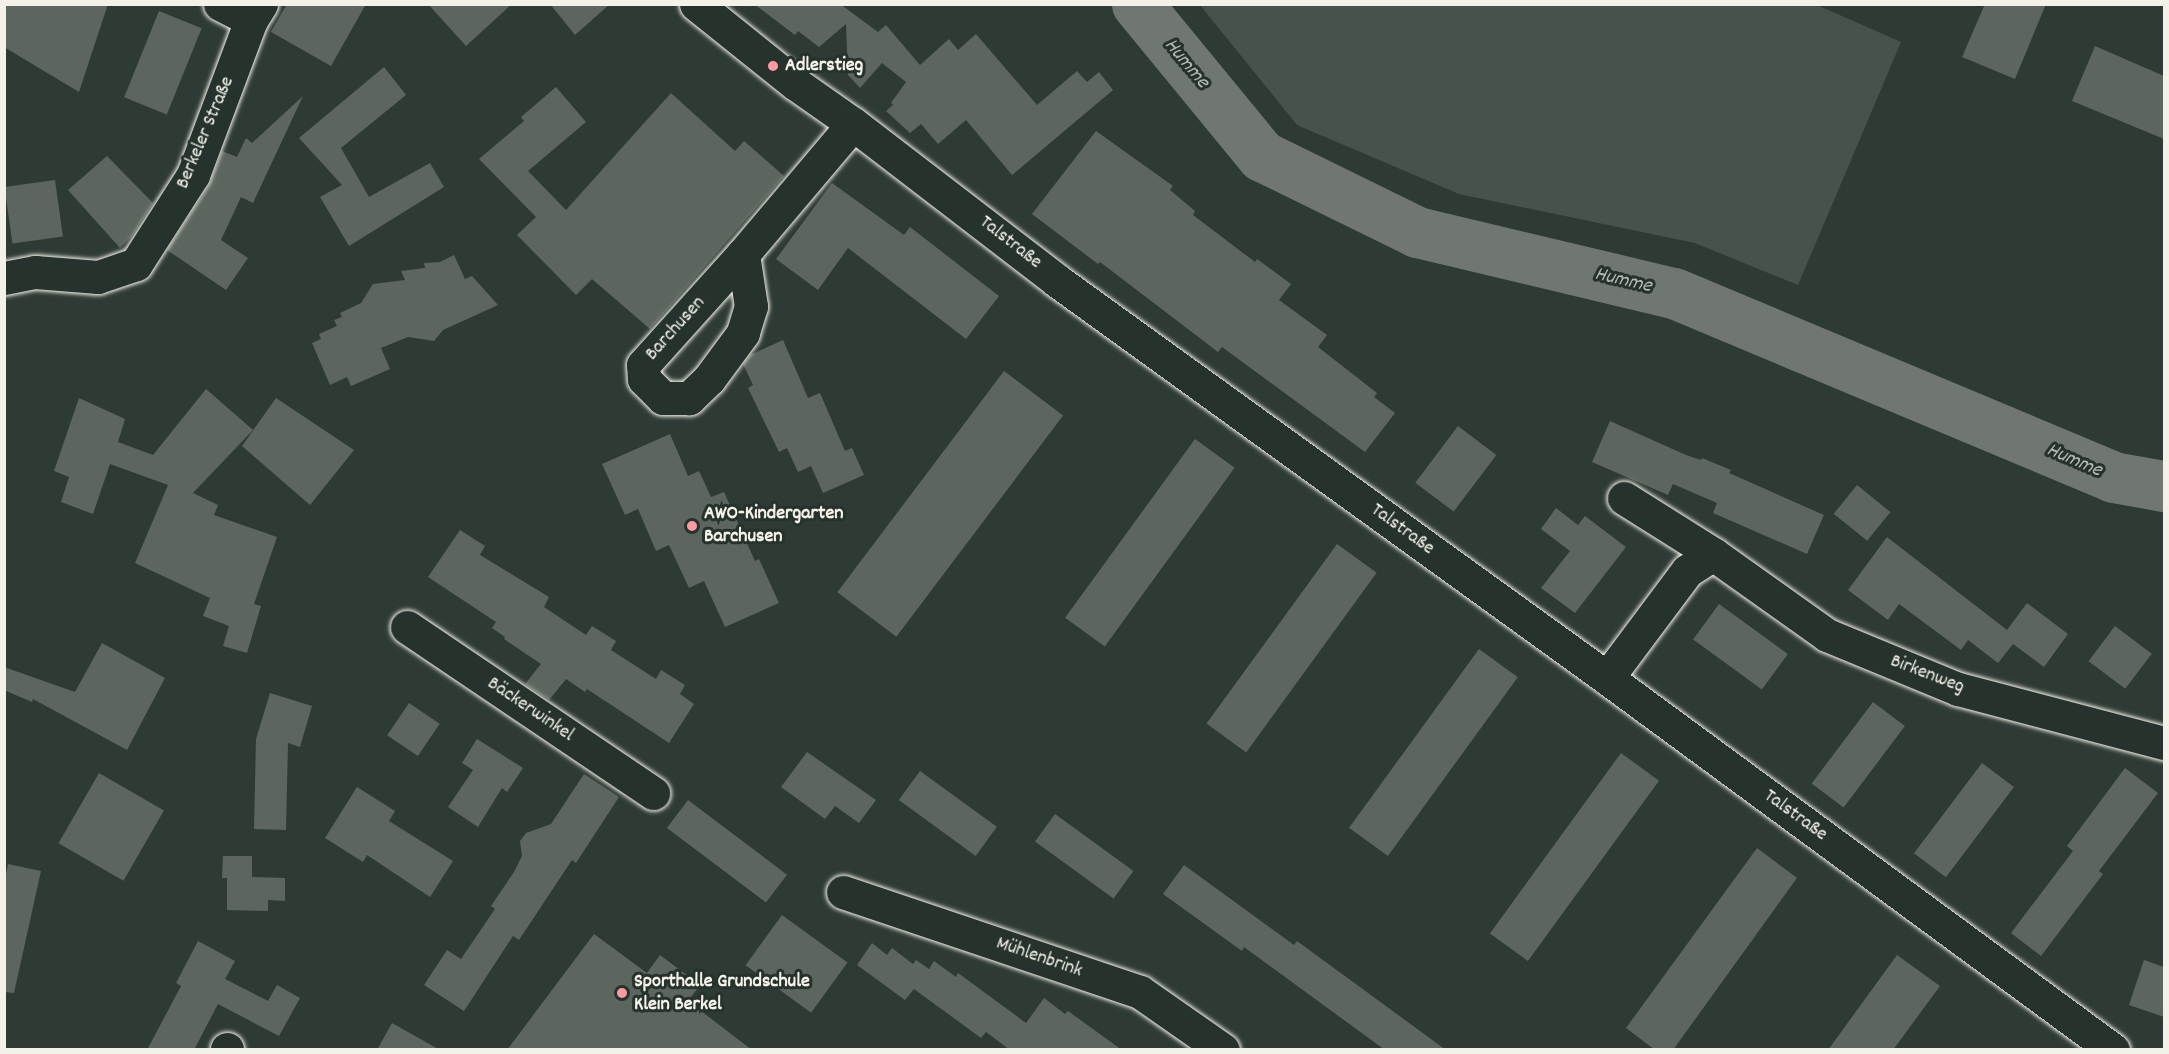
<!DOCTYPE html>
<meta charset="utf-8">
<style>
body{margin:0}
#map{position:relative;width:2169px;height:1054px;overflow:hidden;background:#2e3b34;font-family:Dekko,sans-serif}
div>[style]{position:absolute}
.green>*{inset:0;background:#48524c}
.river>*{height:51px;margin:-25.5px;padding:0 25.5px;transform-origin:25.5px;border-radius:25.5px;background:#6f7770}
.building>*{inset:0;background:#5c655e;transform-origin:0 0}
.roads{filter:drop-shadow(0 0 2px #f4f1e8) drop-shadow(0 0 2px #f4f1e8)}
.minor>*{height:33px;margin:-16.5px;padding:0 16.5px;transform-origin:16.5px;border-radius:16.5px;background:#26332d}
.dots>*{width:16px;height:16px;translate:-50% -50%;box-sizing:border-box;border:3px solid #26332d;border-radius:50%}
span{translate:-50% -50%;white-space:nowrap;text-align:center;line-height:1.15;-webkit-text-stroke:6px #26332d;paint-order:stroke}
.poi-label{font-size:20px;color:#f4f1e8;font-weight:700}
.left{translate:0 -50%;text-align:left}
.street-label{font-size:20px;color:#f4f1e8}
.water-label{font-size:21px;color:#b8bab2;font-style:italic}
.frame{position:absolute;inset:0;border:6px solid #f4f1e8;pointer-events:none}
</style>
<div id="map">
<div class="green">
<div style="clip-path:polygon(1200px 5px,1817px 5px,1901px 42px,1798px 285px,1695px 243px,1459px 194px,1297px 125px)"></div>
</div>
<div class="river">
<div style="left:1137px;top:4px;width:197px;rotate:50.6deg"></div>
<div style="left:1262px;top:156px;width:173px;rotate:26.1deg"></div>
<div style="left:1417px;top:232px;width:264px;rotate:13.4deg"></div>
<div style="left:1674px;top:293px;width:476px;rotate:22.7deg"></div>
<div style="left:2113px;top:477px;width:52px;rotate:10deg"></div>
</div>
<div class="building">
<div style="clip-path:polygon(4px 4px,108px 4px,79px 92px,4px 47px)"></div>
<div style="clip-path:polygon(287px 4px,366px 4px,331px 66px,271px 32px)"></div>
<div style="clip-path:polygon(428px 4px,512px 4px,466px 46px)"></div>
<div style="clip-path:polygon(550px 4px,610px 4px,575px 35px)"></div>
<div style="clip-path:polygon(754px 4px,840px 4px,878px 32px,886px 25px,920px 65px,949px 39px,958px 50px,976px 34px,1037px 105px,1077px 71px,1087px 82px,1099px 72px,1113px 90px,1012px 175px,966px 120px,938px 144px,921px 124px,910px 133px,886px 111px,893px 105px,891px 103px,906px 82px,882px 63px,860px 88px,848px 75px,846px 24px,819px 47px,798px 31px,795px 35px)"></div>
<div style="clip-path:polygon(1985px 4px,2046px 4px,2015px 79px,1962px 57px)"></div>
<div style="left:159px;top:11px;width:46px;height:93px;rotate:22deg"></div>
<div style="clip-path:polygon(2095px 46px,2164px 76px,2164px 139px,2072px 101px)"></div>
<div style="clip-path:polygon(384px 67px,406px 95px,341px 148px,369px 197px,430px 163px,444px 187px,349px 246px,320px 197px,342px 185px,299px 138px)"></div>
<div style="clip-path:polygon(556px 87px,586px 122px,528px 171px,566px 210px,671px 93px,735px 151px,744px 141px,784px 176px,650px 329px,592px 279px,576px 295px,517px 235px,536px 217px,479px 159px,524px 121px,521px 117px)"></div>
<div style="clip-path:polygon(303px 96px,253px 203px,241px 197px,221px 240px,248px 258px,226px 290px,167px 250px,209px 185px,222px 151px,237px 157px,246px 138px,252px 143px)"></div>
<div style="clip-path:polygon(1096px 131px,1173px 186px,1170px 190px,1195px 211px,1193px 215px,1255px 262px,1257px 259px,1291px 284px,1279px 300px,1327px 335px,1318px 347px,1377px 393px,1374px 397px,1395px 413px,1365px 452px,1222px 347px,1218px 352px,1100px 262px,1098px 264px,1032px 214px)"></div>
<div style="clip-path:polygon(107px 156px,153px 203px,132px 236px,120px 248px,68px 190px)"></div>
<div style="left:55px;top:180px;width:57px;height:51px;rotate:82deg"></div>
<div style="clip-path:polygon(832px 183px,904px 235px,910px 227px,999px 296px,966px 339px,848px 248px,818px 290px,776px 259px)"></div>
<div style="clip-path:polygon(454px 255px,465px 279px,472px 276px,498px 305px,443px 330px,434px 341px,408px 337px,381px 348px,390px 369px,351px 386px,347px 377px,330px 385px,312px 343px,321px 339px,319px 334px,337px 326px,334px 320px,342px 317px,340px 313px,361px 303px,373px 284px,405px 280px,401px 271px,425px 268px,424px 263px,440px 262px)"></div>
<div style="clip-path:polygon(783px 340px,808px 398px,820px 393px,845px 451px,852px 448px,864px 475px,823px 493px,811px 466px,798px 472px,787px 448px,779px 452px,748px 388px,753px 385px,743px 364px,750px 355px)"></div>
<div style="left:1004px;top:371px;width:74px;height:277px;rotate:37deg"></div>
<div style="clip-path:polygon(206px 389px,253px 430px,193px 493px,218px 505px,214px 515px,277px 537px,254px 604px,261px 606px,247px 653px,223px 646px,229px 626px,203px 616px,210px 598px,135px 563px,168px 485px,110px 464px,93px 514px,61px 502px,69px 477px,54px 471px,79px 398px,125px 419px,118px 442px,153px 455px)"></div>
<div style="clip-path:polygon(276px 398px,354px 450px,310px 505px,242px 446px)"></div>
<div style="clip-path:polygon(1610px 421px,1686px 455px,1701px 460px,1702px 458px,1731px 470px,1729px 473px,1824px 515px,1807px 554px,1713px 513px,1717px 503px,1673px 484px,1668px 495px,1592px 462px)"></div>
<div style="left:1458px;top:426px;width:48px;height:71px;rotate:37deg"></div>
<div style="clip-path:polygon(670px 434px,688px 476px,699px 471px,711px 497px,724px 492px,755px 561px,759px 559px,779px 603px,725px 627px,704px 581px,689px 588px,669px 545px,656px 551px,638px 509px,625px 515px,602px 464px)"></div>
<div style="left:1195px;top:439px;width:49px;height:221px;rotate:36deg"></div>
<div style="left:1857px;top:485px;width:43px;height:37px;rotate:39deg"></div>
<div style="clip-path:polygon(1556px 508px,1578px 525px,1585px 516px,1626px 547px,1575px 613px,1541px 588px,1570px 551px,1541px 529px)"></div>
<div style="clip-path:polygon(460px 530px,485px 546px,480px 555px,549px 597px,544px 607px,586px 635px,592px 626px,616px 641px,611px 650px,656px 679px,661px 670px,685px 685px,680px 694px,694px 704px,669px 743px,587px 689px,585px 692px,566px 679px,549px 700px,525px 684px,541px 664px,504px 639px,505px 637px,492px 628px,496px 622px,428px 577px)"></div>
<div style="clip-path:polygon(1887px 537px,2007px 630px,2027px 603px,2068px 634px,2044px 667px,2013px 644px,1998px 663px,1968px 640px,1961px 650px,1899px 604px,1888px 620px,1848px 590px)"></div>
<div style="left:1337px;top:544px;width:49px;height:222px;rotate:36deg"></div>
<div style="left:1719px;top:604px;width:85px;height:44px;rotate:36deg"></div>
<div style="left:2115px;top:626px;width:46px;height:44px;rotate:37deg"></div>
<div style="clip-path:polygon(102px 643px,165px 678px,127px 750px,33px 699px,32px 702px,4px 690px,4px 667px,75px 692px)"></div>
<div style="left:1479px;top:649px;width:48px;height:221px;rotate:36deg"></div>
<div style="clip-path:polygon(270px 693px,312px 706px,300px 747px,288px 743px,286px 830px,254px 829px,256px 739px)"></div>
<div style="left:1873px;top:702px;width:40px;height:102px;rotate:37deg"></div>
<div style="left:409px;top:703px;width:37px;height:39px;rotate:34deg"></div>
<div style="clip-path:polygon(477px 739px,523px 768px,507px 792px,502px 788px,478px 827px,448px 807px,473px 770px,462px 763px)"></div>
<div style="clip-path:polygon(807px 752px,876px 800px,859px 823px,835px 806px,825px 819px,781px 787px)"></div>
<div style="left:1621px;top:753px;width:47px;height:223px;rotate:36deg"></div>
<div style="left:1982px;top:763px;width:40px;height:113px;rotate:37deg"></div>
<div style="clip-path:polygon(2125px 768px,2158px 793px,2099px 871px,2103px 874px,2041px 956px,2011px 933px,2073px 851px,2067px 846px)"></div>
<div style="left:920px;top:771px;width:95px;height:36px;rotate:36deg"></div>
<div style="left:99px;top:773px;width:75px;height:81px;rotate:30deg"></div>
<div style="clip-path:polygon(584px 774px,619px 797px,576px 863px,572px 860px,519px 940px,513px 936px,464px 1011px,424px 985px,447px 950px,461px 959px,495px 909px,491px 906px,514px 872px,522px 856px,520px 841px,526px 833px,551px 824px)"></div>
<div style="clip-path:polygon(357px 787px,395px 811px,389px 821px,453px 861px,430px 897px,367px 855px,363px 862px,325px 838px)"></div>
<div style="left:688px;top:800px;width:124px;height:35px;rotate:37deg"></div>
<div style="left:1055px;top:814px;width:97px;height:34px;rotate:36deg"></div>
<div style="clip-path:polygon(1757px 848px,1797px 878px,1673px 1050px,1655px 1050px,1626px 1028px)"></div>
<div style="clip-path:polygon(223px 856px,252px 856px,252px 877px,285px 878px,285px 901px,268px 900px,268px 911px,227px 910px,227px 878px,222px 878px)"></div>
<div style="clip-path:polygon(8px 864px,41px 871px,14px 993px,4px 992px,4px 884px)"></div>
<div style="clip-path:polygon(1184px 865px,1294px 945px,1297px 941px,1446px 1050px,1385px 1050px,1244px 947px,1242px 951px,1163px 894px)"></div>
<div style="left:782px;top:915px;width:81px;height:62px;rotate:36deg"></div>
<div style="clip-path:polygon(594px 934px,647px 973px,660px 955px,700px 985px,688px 1001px,752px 1050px,507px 1050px)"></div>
<div style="clip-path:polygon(198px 941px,235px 961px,225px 979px,268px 1001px,277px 985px,300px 998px,279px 1036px,218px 1004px,194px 1050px,147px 1050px,181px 986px,176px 983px)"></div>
<div style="clip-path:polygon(872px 943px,887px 955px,892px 948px,913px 964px,916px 960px,929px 969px,934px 961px,956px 977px,958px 973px,1026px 1023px,1044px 998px,1065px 1014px,1068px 1011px,1122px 1050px,1010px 1050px,986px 1032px,981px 1038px,914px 989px,905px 1000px,857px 965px)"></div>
<div style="clip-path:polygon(1897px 955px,1940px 986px,1893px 1050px,1828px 1050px)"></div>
<div style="clip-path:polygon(2144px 960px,2164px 967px,2164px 1017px,2129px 1005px)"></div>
<div style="clip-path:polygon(392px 1023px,440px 1050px,377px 1050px)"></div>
</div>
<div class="roads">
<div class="minor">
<div style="left:220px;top:4px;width:35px;rotate:27deg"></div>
<div style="left:696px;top:4px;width:128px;rotate:38.7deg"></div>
<div style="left:796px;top:84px;width:70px;rotate:35.1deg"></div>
<div style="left:853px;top:124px;width:256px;rotate:37.5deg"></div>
<div style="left:1056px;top:280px;width:680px;rotate:35.84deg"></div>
<div style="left:1607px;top:678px;width:628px;rotate:36.32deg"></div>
<div style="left:743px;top:254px;width:53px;rotate:81.3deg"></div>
<div style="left:751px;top:306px;width:28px;rotate:107deg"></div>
<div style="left:743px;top:333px;width:57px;rotate:126.5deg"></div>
<div style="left:709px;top:379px;width:28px;rotate:136deg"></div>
<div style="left:689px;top:398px;width:26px;rotate:180deg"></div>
<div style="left:663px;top:398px;width:27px;rotate:-135deg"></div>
<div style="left:644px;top:379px;width:14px;rotate:-94deg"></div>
<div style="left:643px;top:365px;width:149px;rotate:-48deg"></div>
<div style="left:743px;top:254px;width:170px;rotate:-49.8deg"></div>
<div style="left:4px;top:278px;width:32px;rotate:-11deg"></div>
<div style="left:35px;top:272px;width:63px;rotate:4.5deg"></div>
<div style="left:98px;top:277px;width:40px;rotate:-18.9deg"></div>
<div style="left:136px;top:264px;width:106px;rotate:-57.4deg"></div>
<div style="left:193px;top:175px;width:165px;rotate:-69.5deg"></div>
<div style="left:251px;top:20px;width:19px;rotate:-58deg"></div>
<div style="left:1624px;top:498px;width:105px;rotate:32.2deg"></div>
<div style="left:1713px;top:554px;width:140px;rotate:35.4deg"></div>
<div style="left:1827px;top:635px;width:142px;rotate:22.4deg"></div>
<div style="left:1958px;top:689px;width:213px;rotate:14.7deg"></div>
<div style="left:407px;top:627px;width:297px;rotate:34deg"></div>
<div style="left:1607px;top:678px;width:134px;rotate:-53.2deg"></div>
<div style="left:1687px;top:571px;width:31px;rotate:-33deg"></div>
<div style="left:843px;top:892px;width:313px;rotate:18.6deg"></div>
<div style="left:1140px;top:992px;width:101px;rotate:34.9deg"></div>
<div style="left:227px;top:1050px;width:1px;rotate:-90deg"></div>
</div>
</div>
<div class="dots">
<div style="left:773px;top:66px;background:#ff9aa2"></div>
<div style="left:692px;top:526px;background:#ff9aa2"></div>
<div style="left:622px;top:993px;background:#ff9aa2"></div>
</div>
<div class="poi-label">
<span class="left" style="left:785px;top:66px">Adlerstieg</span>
<span class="left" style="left:704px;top:526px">AWO-Kindergarten<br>Barchusen</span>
<span class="left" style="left:634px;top:994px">Sporthalle Grundschule<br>Klein Berkel</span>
</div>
<div class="street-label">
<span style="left:206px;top:133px;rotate:-67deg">Berkeler Straße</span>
<span style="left:1010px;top:243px;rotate:38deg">Talstraße</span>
<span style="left:676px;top:329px;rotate:-48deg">Barchusen</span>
<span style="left:1402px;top:530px;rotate:36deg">Talstraße</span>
<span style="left:1927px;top:675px;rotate:21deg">Birkenweg</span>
<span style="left:530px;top:710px;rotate:34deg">Bäckerwinkel</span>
<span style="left:1795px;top:816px;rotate:36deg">Talstraße</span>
<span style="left:1039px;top:958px;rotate:19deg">Mühlenbrink</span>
</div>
<div class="water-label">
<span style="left:1186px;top:64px;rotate:50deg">Humme</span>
<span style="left:1623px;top:281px;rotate:13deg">Humme</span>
<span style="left:2074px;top:461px;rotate:23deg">Humme</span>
</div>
<div class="frame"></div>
</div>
